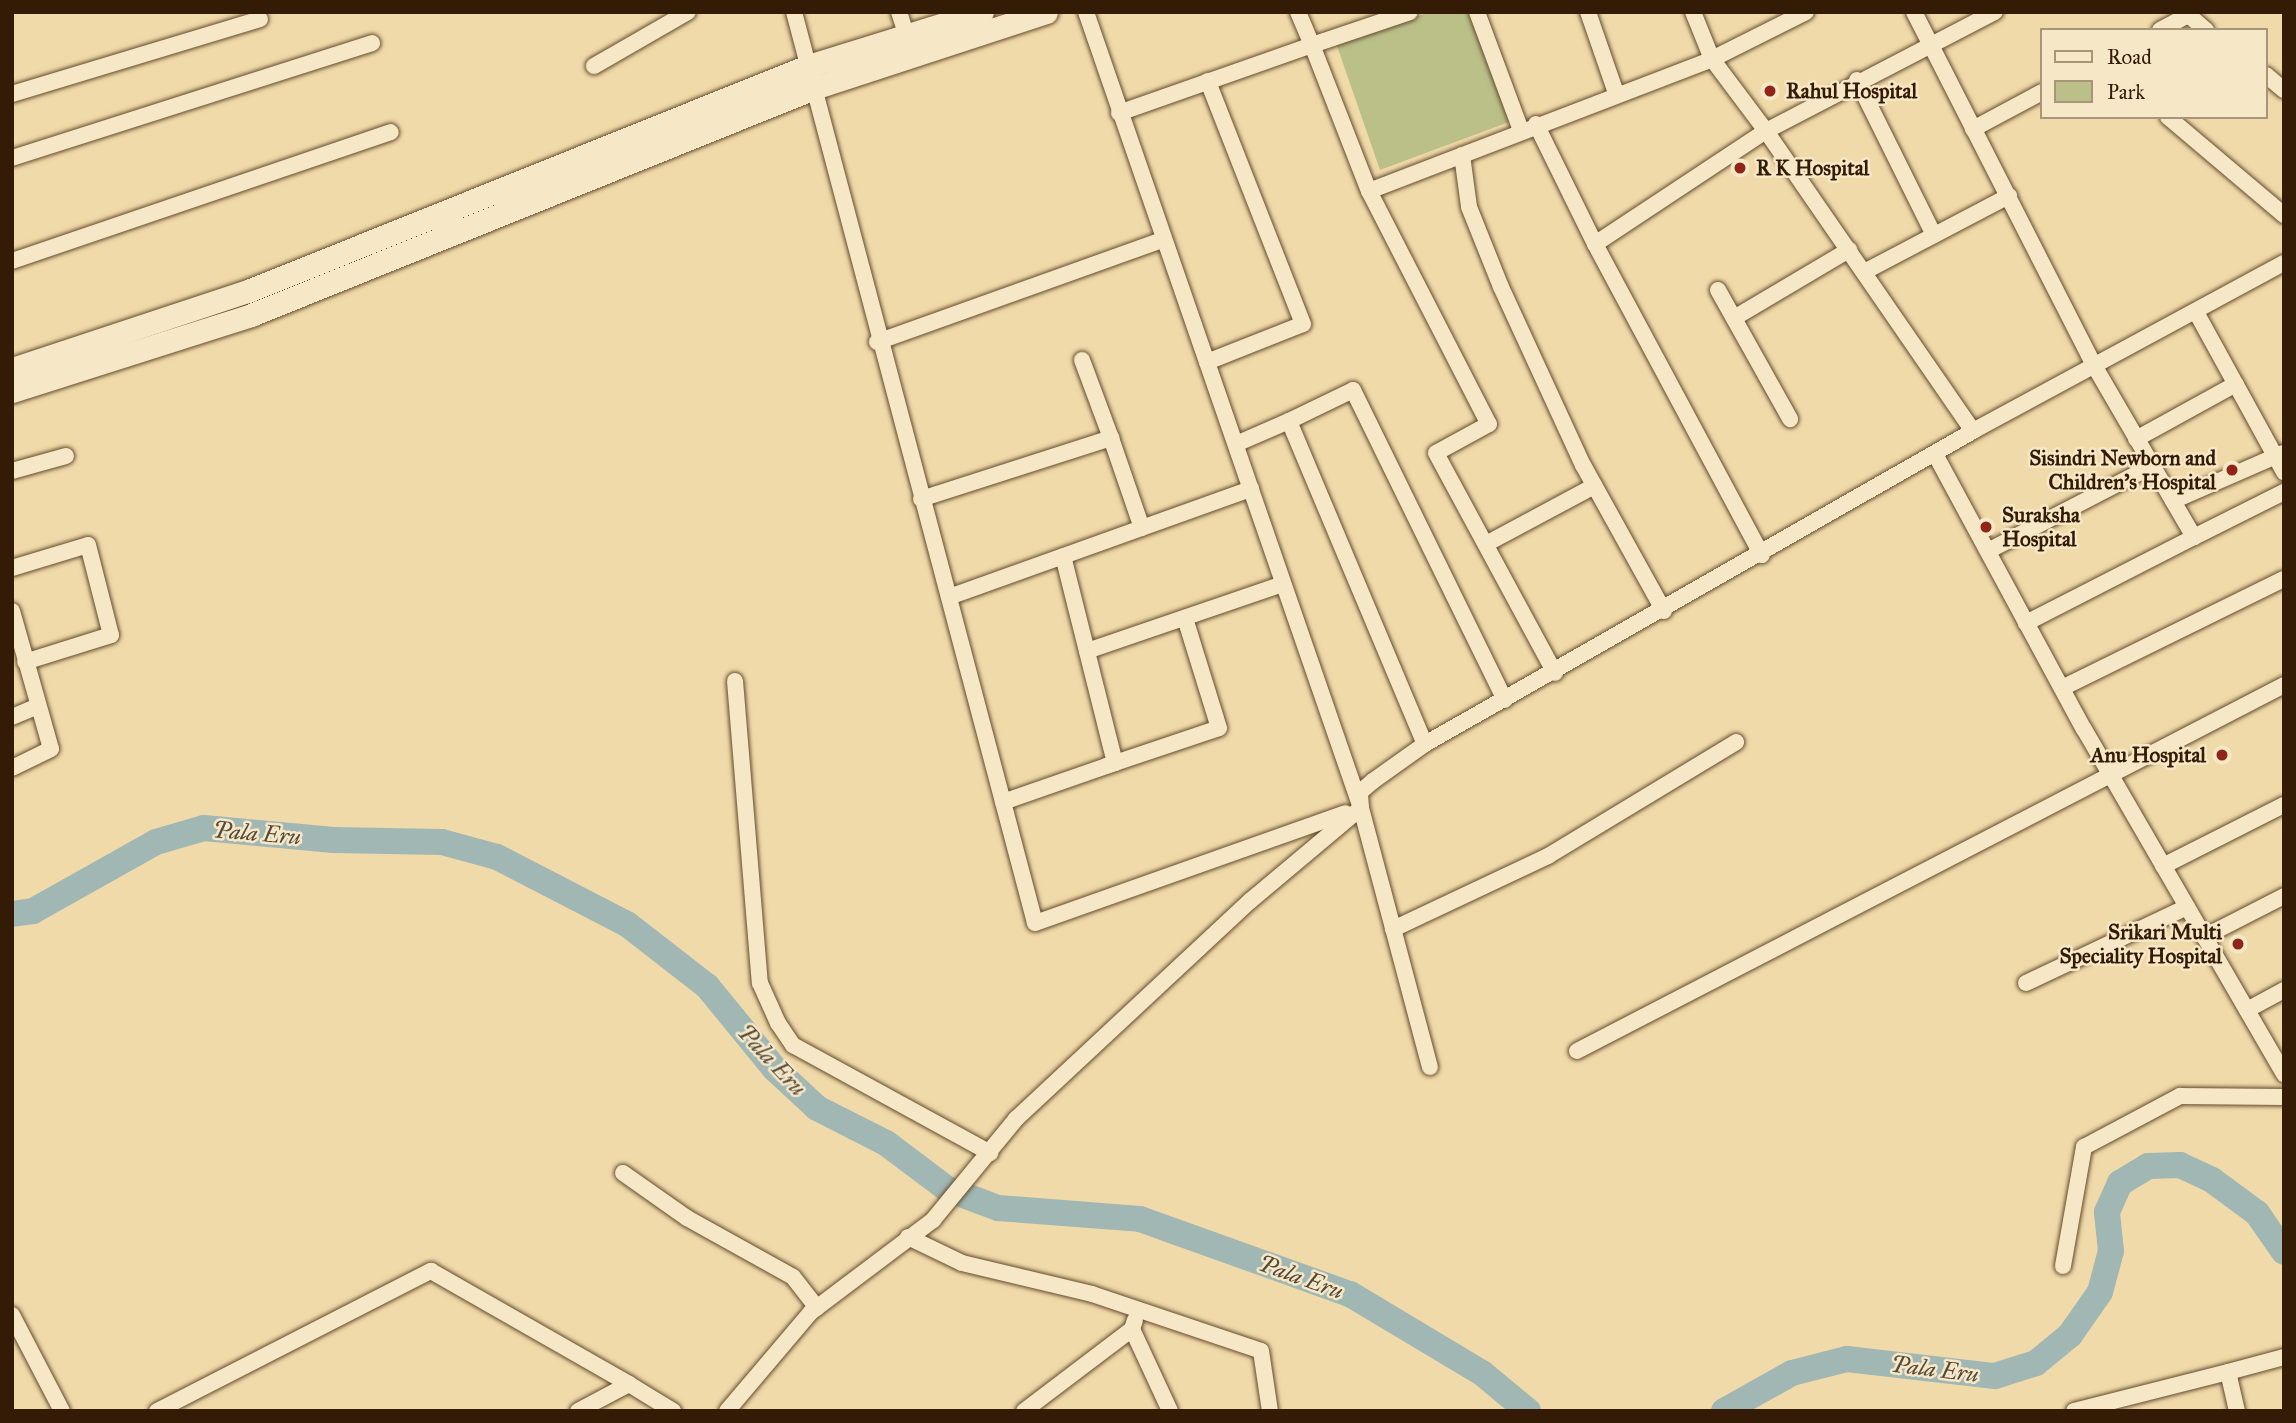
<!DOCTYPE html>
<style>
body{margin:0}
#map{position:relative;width:2296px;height:1423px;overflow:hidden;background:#f1daa9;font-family:"IM FELL Great Primer",serif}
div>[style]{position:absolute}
.green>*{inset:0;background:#bac088}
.river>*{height:26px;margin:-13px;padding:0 13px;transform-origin:13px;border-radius:13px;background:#a1b7b4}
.roads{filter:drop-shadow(0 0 2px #634b2e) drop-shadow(0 0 2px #634b2e)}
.street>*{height:16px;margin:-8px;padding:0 8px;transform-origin:8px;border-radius:8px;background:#f6e7c7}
.secondary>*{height:23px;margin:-11.5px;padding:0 11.5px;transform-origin:11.5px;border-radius:11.5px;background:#f6e7c7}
.dots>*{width:19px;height:19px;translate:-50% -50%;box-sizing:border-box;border:4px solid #f6e7c7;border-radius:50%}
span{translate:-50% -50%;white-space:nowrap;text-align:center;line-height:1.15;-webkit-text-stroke:5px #f6e7c7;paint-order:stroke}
.poi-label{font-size:21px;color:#341b05;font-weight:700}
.left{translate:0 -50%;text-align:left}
.right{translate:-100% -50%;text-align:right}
.water-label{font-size:23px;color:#554a3a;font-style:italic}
.frame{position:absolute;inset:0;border:14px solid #341b05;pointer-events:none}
.legend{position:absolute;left:2040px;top:28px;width:228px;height:91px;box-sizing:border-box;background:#f6e7c7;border:2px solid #a89579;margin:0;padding:9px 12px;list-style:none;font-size:21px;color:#341b05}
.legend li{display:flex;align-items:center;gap:14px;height:35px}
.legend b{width:35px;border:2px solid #a89579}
</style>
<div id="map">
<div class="green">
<div style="clip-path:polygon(1430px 12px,1468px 12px,1509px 122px,1380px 170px,1336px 43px)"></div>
</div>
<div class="river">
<div style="left:12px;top:914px;width:21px;rotate:-8deg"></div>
<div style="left:33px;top:911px;width:141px;rotate:-29.3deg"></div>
<div style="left:156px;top:842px;width:50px;rotate:-16.3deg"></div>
<div style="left:204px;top:828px;width:130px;rotate:5.3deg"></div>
<div style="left:333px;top:840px;width:109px;rotate:1.1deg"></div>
<div style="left:442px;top:842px;width:57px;rotate:15.3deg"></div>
<div style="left:497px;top:857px;width:146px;rotate:27.3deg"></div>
<div style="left:627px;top:924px;width:101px;rotate:37.8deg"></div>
<div style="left:707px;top:986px;width:107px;rotate:50.7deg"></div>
<div style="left:775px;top:1069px;width:57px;rotate:42.9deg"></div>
<div style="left:817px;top:1108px;width:77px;rotate:26.9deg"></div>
<div style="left:886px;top:1143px;width:76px;rotate:37deg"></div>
<div style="left:947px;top:1189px;width:54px;rotate:20.4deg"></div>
<div style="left:998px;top:1208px;width:142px;rotate:4.4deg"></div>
<div style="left:1140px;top:1219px;width:223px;rotate:19.7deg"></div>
<div style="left:1350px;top:1294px;width:154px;rotate:30.9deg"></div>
<div style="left:1482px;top:1373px;width:60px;rotate:39.6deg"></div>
<div style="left:1724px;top:1411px;width:78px;rotate:-29.2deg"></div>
<div style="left:1792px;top:1373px;width:57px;rotate:-14.3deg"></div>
<div style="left:1847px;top:1359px;width:149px;rotate:6.6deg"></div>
<div style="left:1995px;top:1376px;width:43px;rotate:-17.6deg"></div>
<div style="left:2036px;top:1363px;width:44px;rotate:-39.5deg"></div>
<div style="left:2070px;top:1335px;width:52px;rotate:-55.1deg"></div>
<div style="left:2100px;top:1292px;width:42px;rotate:-75deg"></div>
<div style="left:2111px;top:1251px;width:39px;rotate:-96deg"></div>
<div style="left:2107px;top:1212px;width:32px;rotate:-66deg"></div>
<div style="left:2120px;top:1183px;width:33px;rotate:-31deg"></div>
<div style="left:2148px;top:1166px;width:32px;rotate:-2deg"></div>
<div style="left:2180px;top:1165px;width:35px;rotate:25deg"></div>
<div style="left:2212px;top:1180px;width:56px;rotate:36.3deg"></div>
<div style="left:2257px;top:1213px;width:47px;rotate:55.3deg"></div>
</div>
<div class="roads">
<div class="street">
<div style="left:794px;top:12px;width:942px;rotate:75.18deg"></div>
<div style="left:1035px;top:923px;width:329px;rotate:-19.5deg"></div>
<div style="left:899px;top:12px;width:25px;rotate:72deg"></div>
<div style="left:1086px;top:12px;width:842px;rotate:70.94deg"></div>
<div style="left:1361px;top:808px;width:268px;rotate:75.1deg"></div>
<div style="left:1298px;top:12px;width:36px;rotate:67deg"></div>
<div style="left:1312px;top:45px;width:103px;rotate:-18.6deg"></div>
<div style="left:1477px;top:12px;width:126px;rotate:69.6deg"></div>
<div style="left:1588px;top:12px;width:86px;rotate:70.9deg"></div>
<div style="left:1806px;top:12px;width:105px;rotate:153.4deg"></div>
<div style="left:1712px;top:59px;width:90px;rotate:53.1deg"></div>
<div style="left:1766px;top:131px;width:258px;rotate:-27.5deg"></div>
<div style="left:1914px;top:12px;width:398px;rotate:63deg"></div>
<div style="left:2095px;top:367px;width:197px;rotate:59.8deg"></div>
<div style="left:2194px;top:537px;width:189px;rotate:152.9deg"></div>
<div style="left:2185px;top:12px;width:28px;rotate:41deg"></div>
<div style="left:2160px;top:30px;width:32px;rotate:-28deg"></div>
<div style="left:594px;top:66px;width:108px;rotate:-29.9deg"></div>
<div style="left:2266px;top:75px;width:23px;rotate:40deg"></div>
<div style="left:1857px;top:80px;width:173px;rotate:63.6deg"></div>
<div style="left:12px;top:94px;width:259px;rotate:-16.8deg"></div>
<div style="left:1119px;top:113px;width:205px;rotate:-19.4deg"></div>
<div style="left:1312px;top:45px;width:157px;rotate:68.7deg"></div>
<div style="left:1369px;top:191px;width:368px;rotate:-21deg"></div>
<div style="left:1712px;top:59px;width:51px;rotate:-112deg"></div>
<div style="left:2168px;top:117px;width:152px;rotate:40.2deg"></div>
<div style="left:1536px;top:124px;width:134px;rotate:63.8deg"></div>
<div style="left:1595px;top:244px;width:205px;rotate:-33.5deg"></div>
<div style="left:1766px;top:131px;width:364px;rotate:55.4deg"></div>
<div style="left:1973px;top:129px;width:78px;rotate:-28.2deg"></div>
<div style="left:1462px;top:155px;width:52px;rotate:82.3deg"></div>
<div style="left:1469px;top:207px;width:86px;rotate:68.2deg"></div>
<div style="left:1501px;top:287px;width:196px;rotate:65.3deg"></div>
<div style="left:1583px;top:465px;width:167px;rotate:61deg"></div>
<div style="left:12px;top:158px;width:378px;rotate:-17.7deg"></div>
<div style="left:1369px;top:191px;width:262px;rotate:62.8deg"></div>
<div style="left:1489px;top:424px;width:60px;rotate:151.3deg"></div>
<div style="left:1436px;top:453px;width:250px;rotate:61.6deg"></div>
<div style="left:1595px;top:244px;width:353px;rotate:61.8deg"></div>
<div style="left:12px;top:261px;width:400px;rotate:-18.8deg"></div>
<div style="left:1864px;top:272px;width:164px;rotate:-27.7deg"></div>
<div style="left:1718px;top:290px;width:148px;rotate:60.8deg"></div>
<div style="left:2196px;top:312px;width:183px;rotate:61.2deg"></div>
<div style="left:1734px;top:318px;width:134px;rotate:-30.6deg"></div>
<div style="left:877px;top:342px;width:303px;rotate:-19.7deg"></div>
<div style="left:1082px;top:360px;width:83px;rotate:69.6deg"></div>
<div style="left:1207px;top:362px;width:103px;rotate:-21.6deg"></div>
<div style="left:1303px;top:324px;width:261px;rotate:-111.4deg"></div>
<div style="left:1289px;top:421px;width:71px;rotate:-25.8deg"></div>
<div style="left:1353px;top:390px;width:345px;rotate:63.9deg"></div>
<div style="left:2136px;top:439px;width:114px;rotate:-28.8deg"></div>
<div style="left:1236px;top:444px;width:58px;rotate:-23.5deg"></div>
<div style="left:1289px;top:421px;width:350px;rotate:67.2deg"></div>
<div style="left:1935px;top:454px;width:313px;rotate:61.6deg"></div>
<div style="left:2084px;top:729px;width:399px;rotate:59.9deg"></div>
<div style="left:12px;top:471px;width:56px;rotate:-15.5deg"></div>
<div style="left:921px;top:499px;width:200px;rotate:-17.8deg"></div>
<div style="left:1111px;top:438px;width:95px;rotate:71deg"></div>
<div style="left:2173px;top:501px;width:120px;rotate:-23.6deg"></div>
<div style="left:2194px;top:537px;width:101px;rotate:-26.6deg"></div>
<div style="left:1486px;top:544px;width:123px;rotate:-28.2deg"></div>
<div style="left:1988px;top:551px;width:185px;rotate:-27.4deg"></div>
<div style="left:12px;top:568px;width:79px;rotate:-16.8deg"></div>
<div style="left:88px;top:545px;width:93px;rotate:75.7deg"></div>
<div style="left:111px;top:635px;width:90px;rotate:162.6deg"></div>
<div style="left:949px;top:597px;width:321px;rotate:-19.7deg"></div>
<div style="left:12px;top:611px;width:143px;rotate:74.2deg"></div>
<div style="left:51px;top:749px;width:43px;rotate:154deg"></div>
<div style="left:1087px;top:651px;width:207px;rotate:-18.9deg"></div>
<div style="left:735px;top:681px;width:303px;rotate:85.3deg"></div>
<div style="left:760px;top:983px;width:44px;rotate:65.8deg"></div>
<div style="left:778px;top:1023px;width:27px;rotate:56deg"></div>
<div style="left:793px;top:1045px;width:225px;rotate:28.7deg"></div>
<div style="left:2062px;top:688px;width:247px;rotate:-26.2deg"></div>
<div style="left:12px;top:717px;width:26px;rotate:-23deg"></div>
<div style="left:1106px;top:766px;width:119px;rotate:-18.6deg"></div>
<div style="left:1219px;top:728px;width:115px;rotate:-107.2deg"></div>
<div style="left:1003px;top:802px;width:119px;rotate:-19.2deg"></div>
<div style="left:1115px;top:763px;width:213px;rotate:-104.1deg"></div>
<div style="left:2163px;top:866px;width:136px;rotate:-26.8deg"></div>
<div style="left:1393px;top:929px;width:171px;rotate:-25.2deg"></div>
<div style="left:1548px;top:856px;width:220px;rotate:-31.2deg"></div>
<div style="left:2204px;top:937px;width:90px;rotate:-27.1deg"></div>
<div style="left:2026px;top:983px;width:178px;rotate:-25.3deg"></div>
<div style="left:2247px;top:1010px;width:42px;rotate:-28.4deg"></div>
<div style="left:1577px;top:1051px;width:796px;rotate:-27.37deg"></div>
<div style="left:623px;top:1173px;width:78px;rotate:35.1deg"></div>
<div style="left:687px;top:1218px;width:121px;rotate:29.1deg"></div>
<div style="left:793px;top:1277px;width:39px;rotate:52deg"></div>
<div style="left:908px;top:1237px;width:60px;rotate:25.7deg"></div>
<div style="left:962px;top:1263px;width:134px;rotate:13.4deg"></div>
<div style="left:1092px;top:1294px;width:178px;rotate:18.6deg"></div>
<div style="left:1261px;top:1351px;width:61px;rotate:81.5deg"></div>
<div style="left:2063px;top:1266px;width:121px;rotate:-80deg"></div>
<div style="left:2084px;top:1147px;width:109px;rotate:-28deg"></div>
<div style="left:2180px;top:1096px;width:104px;rotate:0.6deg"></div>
<div style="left:12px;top:1315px;width:108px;rotate:62.5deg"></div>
<div style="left:1135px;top:1320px;width:9px;rotate:108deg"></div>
<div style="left:1132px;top:1329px;width:90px;rotate:65.1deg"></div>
<div style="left:157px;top:1411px;width:308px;rotate:-27.1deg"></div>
<div style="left:431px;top:1271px;width:228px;rotate:29.7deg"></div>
<div style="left:578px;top:1411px;width:58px;rotate:-27.9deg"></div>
<div style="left:629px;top:1384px;width:52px;rotate:31.5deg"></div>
<div style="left:727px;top:1411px;width:130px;rotate:-49.7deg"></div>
<div style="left:811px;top:1312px;width:153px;rotate:-37deg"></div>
<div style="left:933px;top:1220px;width:131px;rotate:-50.6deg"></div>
<div style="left:1016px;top:1119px;width:320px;rotate:-43deg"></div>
<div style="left:1250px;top:901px;width:145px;rotate:-40deg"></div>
<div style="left:1361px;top:808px;width:16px;rotate:-94deg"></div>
<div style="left:1360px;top:792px;width:17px;rotate:-40deg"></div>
<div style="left:1373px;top:781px;width:64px;rotate:-35.4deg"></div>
<div style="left:1425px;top:744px;width:631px;rotate:-29.73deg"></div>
<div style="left:1973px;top:431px;width:353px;rotate:-28.4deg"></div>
<div style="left:1024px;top:1411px;width:136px;rotate:-37.2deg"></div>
<div style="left:2074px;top:1411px;width:159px;rotate:-14.2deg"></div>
<div style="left:2237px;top:1411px;width:40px;rotate:-103deg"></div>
<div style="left:2228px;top:1372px;width:58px;rotate:-15deg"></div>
</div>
<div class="secondary">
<div style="left:12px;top:369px;width:249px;rotate:-18.3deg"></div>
<div style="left:248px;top:291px;width:604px;rotate:-21.89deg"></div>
<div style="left:808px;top:66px;width:182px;rotate:-17.2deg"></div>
<div style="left:12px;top:391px;width:251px;rotate:-17.6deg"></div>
<div style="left:251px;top:315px;width:607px;rotate:-21.96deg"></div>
<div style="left:814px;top:88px;width:244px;rotate:-18.1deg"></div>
</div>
</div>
<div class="dots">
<div style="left:1770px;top:91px;background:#8f2418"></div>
<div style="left:1740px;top:168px;background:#8f2418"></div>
<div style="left:2232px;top:470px;background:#8f2418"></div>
<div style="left:1986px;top:527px;background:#8f2418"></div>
<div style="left:2222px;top:755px;background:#8f2418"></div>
<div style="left:2238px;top:944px;background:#8f2418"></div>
</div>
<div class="poi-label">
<span class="left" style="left:1786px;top:91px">Rahul Hospital</span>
<span class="left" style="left:1756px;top:168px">R K Hospital</span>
<span class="right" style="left:2216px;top:470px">Sisindri Newborn and<br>Children's Hospital</span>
<span class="left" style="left:2002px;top:527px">Suraksha<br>Hospital</span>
<span class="right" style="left:2206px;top:755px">Anu Hospital</span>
<span class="right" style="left:2222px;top:944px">Srikari Multi<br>Speciality Hospital</span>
</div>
<div class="water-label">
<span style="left:257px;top:833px;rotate:5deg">Pala Eru</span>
<span style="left:772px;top:1060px;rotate:47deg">Pala Eru</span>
<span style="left:1301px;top:1277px;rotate:20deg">Pala Eru</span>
<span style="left:1935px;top:1369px;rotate:7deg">Pala Eru</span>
</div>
<div class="frame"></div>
<ul class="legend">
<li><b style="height:9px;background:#f6e7c7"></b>Road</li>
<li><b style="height:19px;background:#bac088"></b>Park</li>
</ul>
</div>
